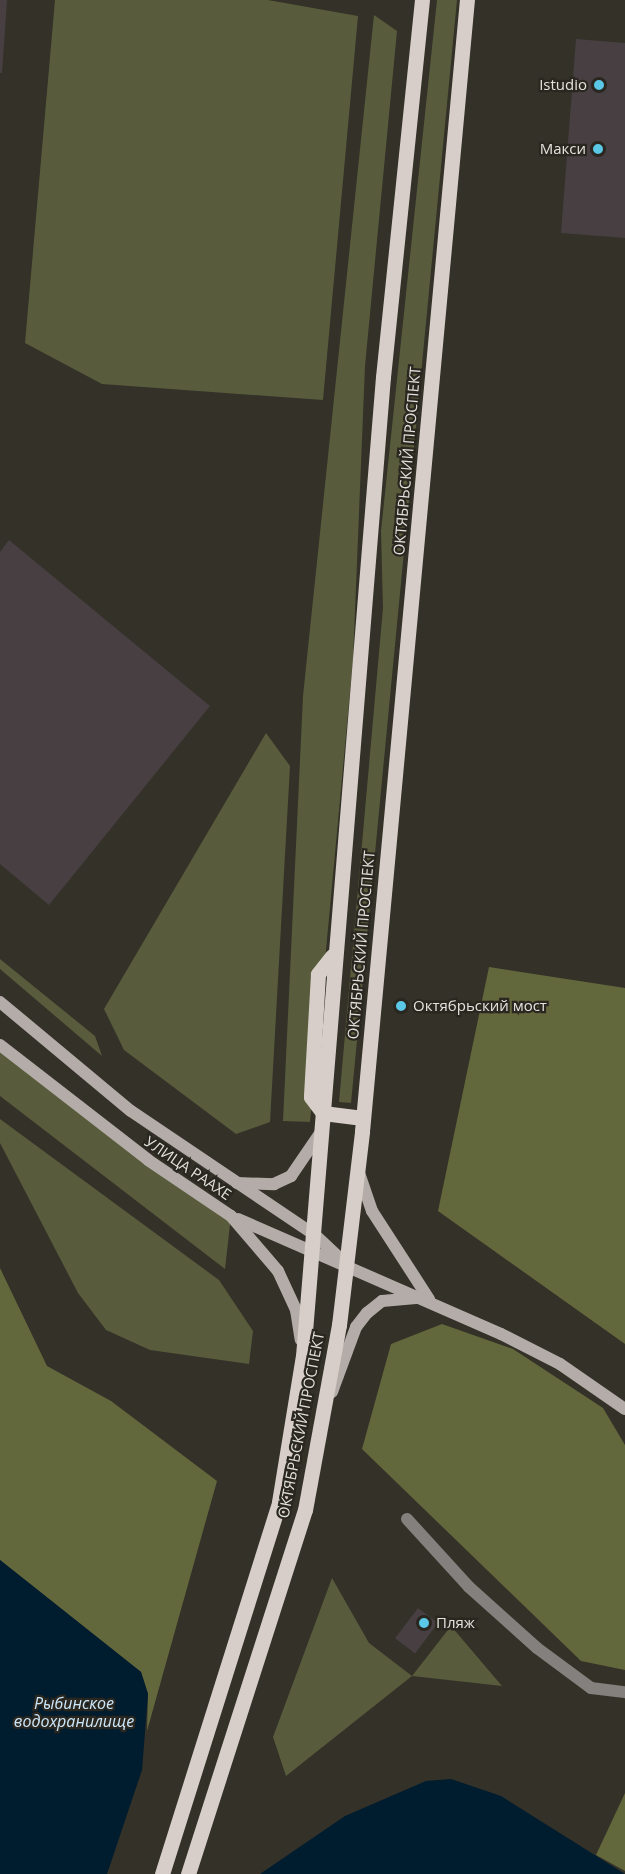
<!DOCTYPE html>
<meta charset="utf-8">
<style>
body{margin:0}
#map{position:relative;width:625px;height:1874px;overflow:hidden;background:#333128;font-family:"Open Sans",sans-serif}
div>[style]{position:absolute}
.green>*{inset:0;background:#585c3c}
.forest>*{inset:0;background:#63683c}
.water>*{inset:0;background:#001c2f}
.building>*{inset:0;background:#483f43;transform-origin:0 0}
.street>*{height:12px;margin:-6px;padding:0 6px;transform-origin:6px;border-radius:6px;background:#84807d}
.secondary>*{height:12px;margin:-6px;padding:0 6px;transform-origin:6px;border-radius:6px;background:#b4aca8}
.primary>*{height:15px;margin:-7.5px;padding:0 7.5px;transform-origin:7.5px;border-radius:7.5px;background:#d8cec9}
.dots>*{width:16px;height:16px;translate:-50% -50%;box-sizing:border-box;border:3px solid #29271f;border-radius:50%}
span{translate:-50% -50%;white-space:nowrap;text-align:center;line-height:1.15;-webkit-text-stroke:4.5px #29271f;paint-order:stroke}
.poi-label{font-size:15px;color:#e3e2dd}
.right{translate:-100% -50%;text-align:right}
.left{translate:0 -50%;text-align:left}
.street-label{font-size:15px;color:#e3e2dd}
.water-label{font-size:16px;color:#cde7fa;font-style:italic}
</style>
<div id="map">
<div class="green">
<div style="clip-path:polygon(55px 0,268px 0,358px 16px,323px 400px,102px 384px,25px 343px)"></div>
<div style="clip-path:polygon(437px 0,457px 0,351px 1103px,339px 1102px,383px 608px,381px 531px)"></div>
<div style="clip-path:polygon(374px 15px,397px 31px,365px 366px,353px 660px,310px 1122px,283px 1121px,303px 696px)"></div>
<div style="clip-path:polygon(266px 733px,290px 766px,270px 1122px,236px 1134px,124px 1050px,104px 1009px)"></div>
<div style="clip-path:polygon(0 959px,95px 1036px,102px 1056px,0 969px)"></div>
<div style="clip-path:polygon(0 1045px,231px 1216px,225px 1269px,0 1096px)"></div>
<div style="clip-path:polygon(0 1119px,219px 1280px,253px 1331px,249px 1364px,150px 1350px,106px 1330px,78px 1293px,0 1143px)"></div>
<div style="clip-path:polygon(332px 1578px,369px 1643px,412px 1676px,451px 1626px,502px 1686px,412px 1676px,286px 1776px,273px 1737px)"></div>
</div>
<div class="forest">
<div style="clip-path:polygon(489px 967px,625px 988px,625px 1344px,438px 1211px)"></div>
<div style="clip-path:polygon(0 1268px,47px 1366px,111px 1401px,217px 1481px,147px 1731px,148px 1694px,141px 1672px,0 1560px)"></div>
<div style="clip-path:polygon(442px 1324px,513px 1349px,603px 1408px,625px 1445px,625px 1670px,581px 1661px,362px 1449px,391px 1344px)"></div>
<div style="clip-path:polygon(625px 1793px,625px 1871px,596px 1855px)"></div>
</div>
<div class="water">
<div style="clip-path:polygon(0 1560px,141px 1672px,148px 1694px,142px 1770px,107px 1874px,0 1874px)"></div>
<div style="clip-path:polygon(451px 1779px,501px 1796px,625px 1874px,260px 1874px,345px 1816px,426px 1781px)"></div>
</div>
<div class="building">
<div style="clip-path:polygon(0 0,7px 0,2px 73px,0 73px)"></div>
<div style="clip-path:polygon(576px 39px,625px 43px,625px 238px,561px 233px)"></div>
<div style="clip-path:polygon(9px 540px,210px 706px,49px 905px,0 864px,0 552px)"></div>
<div style="left:418px;top:1608px;width:25px;height:38px;rotate:37deg"></div>
</div>
<div class="street">
<div style="left:407px;top:1519px;width:92px;rotate:47.6deg"></div>
<div style="left:469px;top:1587px;width:91px;rotate:41.9deg"></div>
<div style="left:537px;top:1648px;width:67px;rotate:36.5deg"></div>
<div style="left:591px;top:1688px;width:34px;rotate:7deg"></div>
</div>
<div class="secondary">
<div style="left:0;top:1002px;width:170px;rotate:39.8deg"></div>
<div style="left:131px;top:1111px;width:222px;rotate:34deg"></div>
<div style="left:315px;top:1235px;width:40px;rotate:43deg"></div>
<div style="left:0;top:1045px;width:187px;rotate:37.8deg"></div>
<div style="left:148px;top:1160px;width:100px;rotate:34deg"></div>
<div style="left:231px;top:1216px;width:72px;rotate:49.5deg"></div>
<div style="left:278px;top:1271px;width:43px;rotate:65.2deg"></div>
<div style="left:296px;top:1310px;width:30px;rotate:81deg"></div>
<div style="left:358px;top:1170px;width:43px;rotate:71.1deg"></div>
<div style="left:372px;top:1211px;width:105px;rotate:57.1deg"></div>
<div style="left:237px;top:1183px;width:37px;rotate:2deg"></div>
<div style="left:274px;top:1184px;width:19px;rotate:-25deg"></div>
<div style="left:291px;top:1176px;width:50px;rotate:-55.7deg"></div>
<div style="left:238px;top:1219px;width:287px;rotate:23.6deg"></div>
<div style="left:501px;top:1334px;width:66px;rotate:27deg"></div>
<div style="left:560px;top:1364px;width:79px;rotate:34.7deg"></div>
<div style="left:332px;top:1392px;width:69px;rotate:-69.7deg"></div>
<div style="left:356px;top:1327px;width:18px;rotate:-52deg"></div>
<div style="left:367px;top:1313px;width:19px;rotate:-39deg"></div>
<div style="left:382px;top:1301px;width:34px;rotate:-5deg"></div>
</div>
<div class="primary">
<div style="left:332px;top:956px;width:23px;rotate:128deg"></div>
<div style="left:318px;top:974px;width:123px;rotate:93.3deg"></div>
<div style="left:311px;top:1097px;width:20px;rotate:53deg"></div>
<div style="left:323px;top:1113px;width:40px;rotate:7.1deg"></div>
<div style="left:162px;top:1874px;width:390px;rotate:-72.5deg"></div>
<div style="left:279px;top:1502px;width:148px;rotate:-80.7deg"></div>
<div style="left:303px;top:1356px;width:982px;rotate:-85.33deg"></div>
<div style="left:383px;top:377px;width:379px;rotate:-84.1deg"></div>
<div style="left:188px;top:1874px;width:382px;rotate:-72.2deg"></div>
<div style="left:305px;top:1510px;width:188px;rotate:-79.6deg"></div>
<div style="left:339px;top:1325px;width:195px;rotate:-83.2deg"></div>
<div style="left:362px;top:1131px;width:1136px;rotate:-84.7deg"></div>
</div>
<div class="dots">
<div style="left:599px;top:85px;background:#5ac8e6"></div>
<div style="left:598px;top:149px;background:#5ac8e6"></div>
<div style="left:401px;top:1006px;background:#5ac8e6"></div>
<div style="left:424px;top:1623px;background:#5ac8e6"></div>
</div>
<div class="poi-label">
<span class="right" style="left:587px;top:85px">Istudio</span>
<span class="right" style="left:586px;top:149px">Макси</span>
<span class="left" style="left:413px;top:1006px">Октябрьский мост</span>
<span class="left" style="left:436px;top:1623px">Пляж</span>
</div>
<div class="street-label">
<span style="left:407px;top:461px;rotate:-85deg">ОКТЯБРЬСКИЙ ПРОСПЕКТ</span>
<span style="left:361px;top:945px;rotate:-85deg">ОКТЯБРЬСКИЙ ПРОСПЕКТ</span>
<span style="left:188px;top:1168px;rotate:34deg">УЛИЦА РААХЕ</span>
<span style="left:301px;top:1425px;rotate:-79deg">ОКТЯБРЬСКИЙ ПРОСПЕКТ</span>
</div>
<div class="water-label">
<span style="left:74px;top:1712px">Рыбинское<br>водохранилище</span>
</div>
</div>
